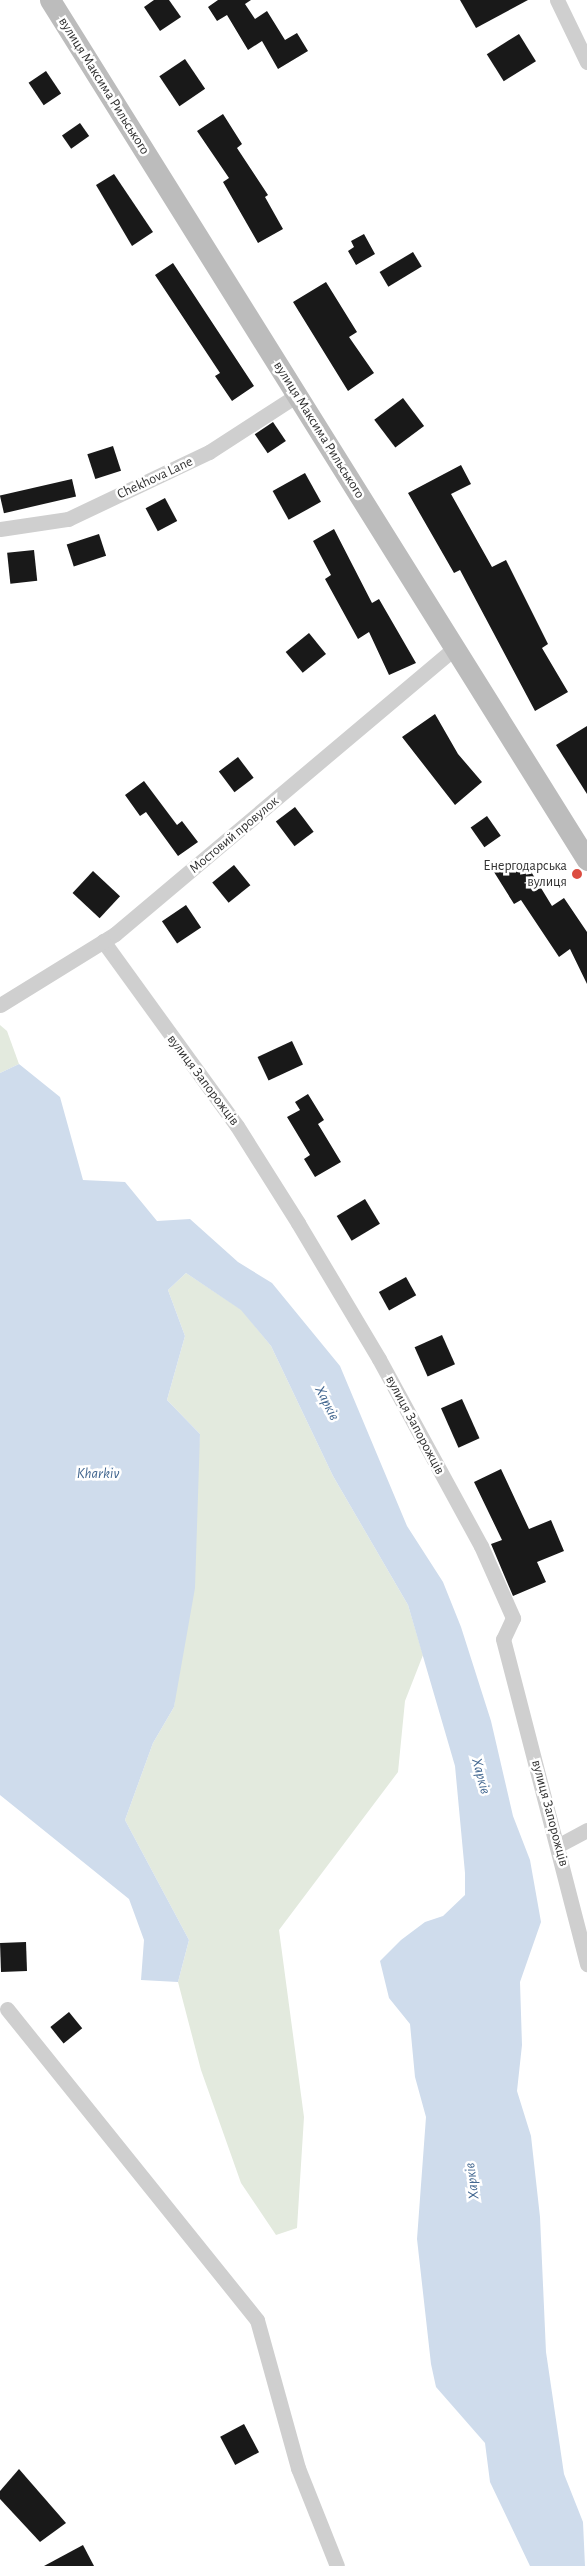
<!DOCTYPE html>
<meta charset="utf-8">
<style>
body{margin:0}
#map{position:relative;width:587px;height:2566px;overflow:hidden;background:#fff;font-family:"Alegreya Sans",sans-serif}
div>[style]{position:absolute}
.green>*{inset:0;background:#e3eade}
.water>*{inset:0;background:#cfdcec}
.building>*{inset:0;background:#191919;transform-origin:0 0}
.street>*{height:15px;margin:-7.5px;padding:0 7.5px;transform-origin:7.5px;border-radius:7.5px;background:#cfcfcf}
.secondary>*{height:21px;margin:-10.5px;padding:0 10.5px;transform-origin:10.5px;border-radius:10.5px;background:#bcbcbc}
.dots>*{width:14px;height:14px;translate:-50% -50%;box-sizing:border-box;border:2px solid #fff;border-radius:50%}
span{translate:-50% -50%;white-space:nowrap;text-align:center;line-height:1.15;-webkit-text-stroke:5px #fff;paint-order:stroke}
.street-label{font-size:14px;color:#323232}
.poi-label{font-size:14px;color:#323232}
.right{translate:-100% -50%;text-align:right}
.water-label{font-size:15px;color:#436790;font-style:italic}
</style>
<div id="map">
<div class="green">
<div style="clip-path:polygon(0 1025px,7px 1031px,19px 1064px,0 1073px)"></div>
<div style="clip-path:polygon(186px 1273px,242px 1310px,271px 1346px,333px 1476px,408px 1605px,423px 1655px,405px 1701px,398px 1772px,279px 1930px,304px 2117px,297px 2228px,276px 2235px,241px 2183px,201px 2070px,178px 1982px,189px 1940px,125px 1820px,153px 1743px,174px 1707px,200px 1434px,167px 1400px,185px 1336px,168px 1290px)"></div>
</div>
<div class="water">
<div style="clip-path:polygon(19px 1064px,60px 1097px,83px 1180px,125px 1182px,157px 1221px,190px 1219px,238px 1262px,272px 1283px,340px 1366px,407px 1526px,443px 1582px,461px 1627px,491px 1721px,513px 1816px,530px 1860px,541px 1922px,520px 1982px,522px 2045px,517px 2091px,531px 2136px,540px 2217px,546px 2352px,564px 2474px,583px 2522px,585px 2566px,530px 2566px,490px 2482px,485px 2443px,436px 2387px,431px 2364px,417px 2239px,426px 2117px,415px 2077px,410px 2024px,389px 1998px,380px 1961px,401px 1940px,425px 1922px,443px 1916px,465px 1895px,465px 1873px,455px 1766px,408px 1605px,333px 1476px,271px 1346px,241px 1310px,186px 1273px,168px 1290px,185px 1336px,167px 1400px,200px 1434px,195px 1588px,174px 1707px,153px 1743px,125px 1820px,189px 1940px,178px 1982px,141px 1980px,144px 1940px,129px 1899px,0 1795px,0 1073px)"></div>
</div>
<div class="building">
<div style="clip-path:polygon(154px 0,169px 0,181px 17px,160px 31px,144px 7px)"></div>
<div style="clip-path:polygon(218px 0,251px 0,245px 4px,255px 19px,267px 11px,285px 40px,297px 33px,308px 51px,278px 69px,262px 41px,248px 50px,227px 15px,217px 21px,208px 7px)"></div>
<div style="clip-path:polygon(460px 0,528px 0,476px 28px)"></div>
<div style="left:519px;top:34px;width:32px;height:38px;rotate:58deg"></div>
<div style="left:185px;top:59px;width:36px;height:31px;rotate:56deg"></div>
<div style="left:46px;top:71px;width:27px;height:21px;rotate:56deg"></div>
<div style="clip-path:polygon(223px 114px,242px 144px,237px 148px,268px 195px,265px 197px,283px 229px,258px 243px,223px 182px,229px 178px,197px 131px)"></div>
<div style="left:80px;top:123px;width:16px;height:22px;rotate:55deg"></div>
<div style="clip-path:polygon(114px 174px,153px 232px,132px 246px,96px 185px)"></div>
<div style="clip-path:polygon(364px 234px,375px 254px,356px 265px,348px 251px,354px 247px,351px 241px)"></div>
<div style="left:413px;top:252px;width:17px;height:39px;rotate:59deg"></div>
<div style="clip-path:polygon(173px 263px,254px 386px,232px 401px,215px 376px,220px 373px,155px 275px)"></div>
<div style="clip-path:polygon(326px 282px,357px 332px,349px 337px,374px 373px,348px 391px,293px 302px)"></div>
<div style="left:403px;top:398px;width:35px;height:36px;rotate:53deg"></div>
<div style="left:273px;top:422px;width:23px;height:22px;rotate:56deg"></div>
<div style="left:113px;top:446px;width:26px;height:27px;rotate:72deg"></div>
<div style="clip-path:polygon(461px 465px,471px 484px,451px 494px,492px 567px,506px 560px,548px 644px,542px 648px,568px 692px,535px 711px,460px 570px,454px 573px,408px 493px)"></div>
<div style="left:305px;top:473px;width:33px;height:37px;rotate:61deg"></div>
<div style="left:72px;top:479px;width:18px;height:74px;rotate:77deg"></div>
<div style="left:165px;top:498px;width:26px;height:22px;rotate:62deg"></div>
<div style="clip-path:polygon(334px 529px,372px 603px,379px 599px,416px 663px,389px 675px,369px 632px,358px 639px,325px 579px,331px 575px,313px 541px)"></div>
<div style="left:99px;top:534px;width:23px;height:34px;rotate:72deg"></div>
<div style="left:34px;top:550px;width:31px;height:27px;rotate:84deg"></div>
<div style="left:309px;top:633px;width:27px;height:30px;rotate:51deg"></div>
<div style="clip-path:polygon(435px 714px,458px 754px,482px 782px,455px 805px,402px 737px)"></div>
<div style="clip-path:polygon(587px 726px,587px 794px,556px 745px)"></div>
<div style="left:238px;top:757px;width:26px;height:24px;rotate:53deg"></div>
<div style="clip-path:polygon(144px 781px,177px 825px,182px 821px,198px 842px,178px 856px,146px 812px,140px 816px,125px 795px)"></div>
<div style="left:295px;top:807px;width:31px;height:24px;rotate:53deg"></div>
<div style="left:487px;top:816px;width:24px;height:20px;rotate:55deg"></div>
<div style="clip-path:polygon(510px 862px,517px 872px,527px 865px,552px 906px,564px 898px,587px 932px,587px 984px,570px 949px,559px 957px,521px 900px,514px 904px,494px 872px)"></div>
<div style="left:234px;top:865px;width:26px;height:28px;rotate:51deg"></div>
<div style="left:93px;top:871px;width:37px;height:30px;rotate:43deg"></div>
<div style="left:186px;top:905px;width:27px;height:29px;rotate:56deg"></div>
<div style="left:292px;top:1041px;width:26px;height:38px;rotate:65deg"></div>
<div style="clip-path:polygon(308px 1094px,324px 1120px,318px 1124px,341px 1162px,315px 1177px,304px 1159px,310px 1155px,287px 1117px,300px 1110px,295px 1102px)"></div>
<div style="left:365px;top:1199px;width:29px;height:33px;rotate:59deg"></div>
<div style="left:406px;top:1277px;width:21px;height:31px;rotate:61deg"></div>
<div style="left:442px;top:1335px;width:32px;height:30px;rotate:66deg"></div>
<div style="left:462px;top:1399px;width:43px;height:23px;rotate:66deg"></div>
<div style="clip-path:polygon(501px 1469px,529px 1529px,551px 1520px,564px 1551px,537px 1562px,546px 1582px,513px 1596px,491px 1544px,502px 1540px,474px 1482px)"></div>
<div style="left:26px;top:1942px;width:29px;height:26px;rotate:88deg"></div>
<div style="left:69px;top:2012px;width:21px;height:24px;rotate:51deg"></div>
<div style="left:244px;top:2424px;width:32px;height:27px;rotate:62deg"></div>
<div style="clip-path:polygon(19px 2469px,66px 2523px,40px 2542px,0 2499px,0 2491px)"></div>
<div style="clip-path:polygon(83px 2545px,94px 2566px,44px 2566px)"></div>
</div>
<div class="street">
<div style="left:557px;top:0;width:69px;rotate:64.2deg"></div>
<div style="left:0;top:529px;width:69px;rotate:-8.4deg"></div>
<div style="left:68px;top:519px;width:156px;rotate:-25.4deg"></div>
<div style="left:209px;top:452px;width:105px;rotate:-32.9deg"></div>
<div style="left:103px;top:941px;width:228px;rotate:54.1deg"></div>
<div style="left:237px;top:1126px;width:115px;rotate:57.8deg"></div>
<div style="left:298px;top:1223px;width:158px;rotate:59.2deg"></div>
<div style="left:379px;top:1359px;width:213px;rotate:61.4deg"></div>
<div style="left:481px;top:1546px;width:79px;rotate:66deg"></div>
<div style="left:513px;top:1618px;width:23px;rotate:115deg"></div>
<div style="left:503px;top:1639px;width:336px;rotate:75.5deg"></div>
<div style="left:0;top:1005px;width:135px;rotate:-31.7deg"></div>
<div style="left:115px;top:934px;width:446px;rotate:-40.1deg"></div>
<div style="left:559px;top:1845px;width:32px;rotate:-28deg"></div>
<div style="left:7px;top:2009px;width:399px;rotate:51.2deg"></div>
<div style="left:257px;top:2320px;width:154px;rotate:74.5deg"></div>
<div style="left:298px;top:2468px;width:105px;rotate:68.3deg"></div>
</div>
<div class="secondary">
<div style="left:50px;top:0;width:1014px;rotate:58.02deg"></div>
</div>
<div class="dots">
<div style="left:577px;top:874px;background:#dc4c40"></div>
</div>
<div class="street-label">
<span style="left:104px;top:86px;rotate:58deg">вулиця Максима Рильського</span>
<span style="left:319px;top:430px;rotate:58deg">вулиця Максима Рильського</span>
<span style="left:155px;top:478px;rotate:-25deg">Chekhova Lane</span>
<span style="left:234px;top:835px;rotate:-40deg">Мостовий провулок</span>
<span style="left:203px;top:1080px;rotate:53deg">вулиця Запорожців</span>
<span style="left:415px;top:1425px;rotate:62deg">вулиця Запорожців</span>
<span style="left:550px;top:1813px;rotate:75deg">вулиця Запорожців</span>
</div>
<div class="poi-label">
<span class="right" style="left:567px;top:874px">Енергодарська<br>вулиця</span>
</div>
<div class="water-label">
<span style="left:327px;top:1403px;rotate:63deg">Харків</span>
<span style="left:98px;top:1474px">Kharkiv</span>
<span style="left:481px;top:1776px;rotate:75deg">Харків</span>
<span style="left:472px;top:2181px;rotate:-97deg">Харків</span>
</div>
</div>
